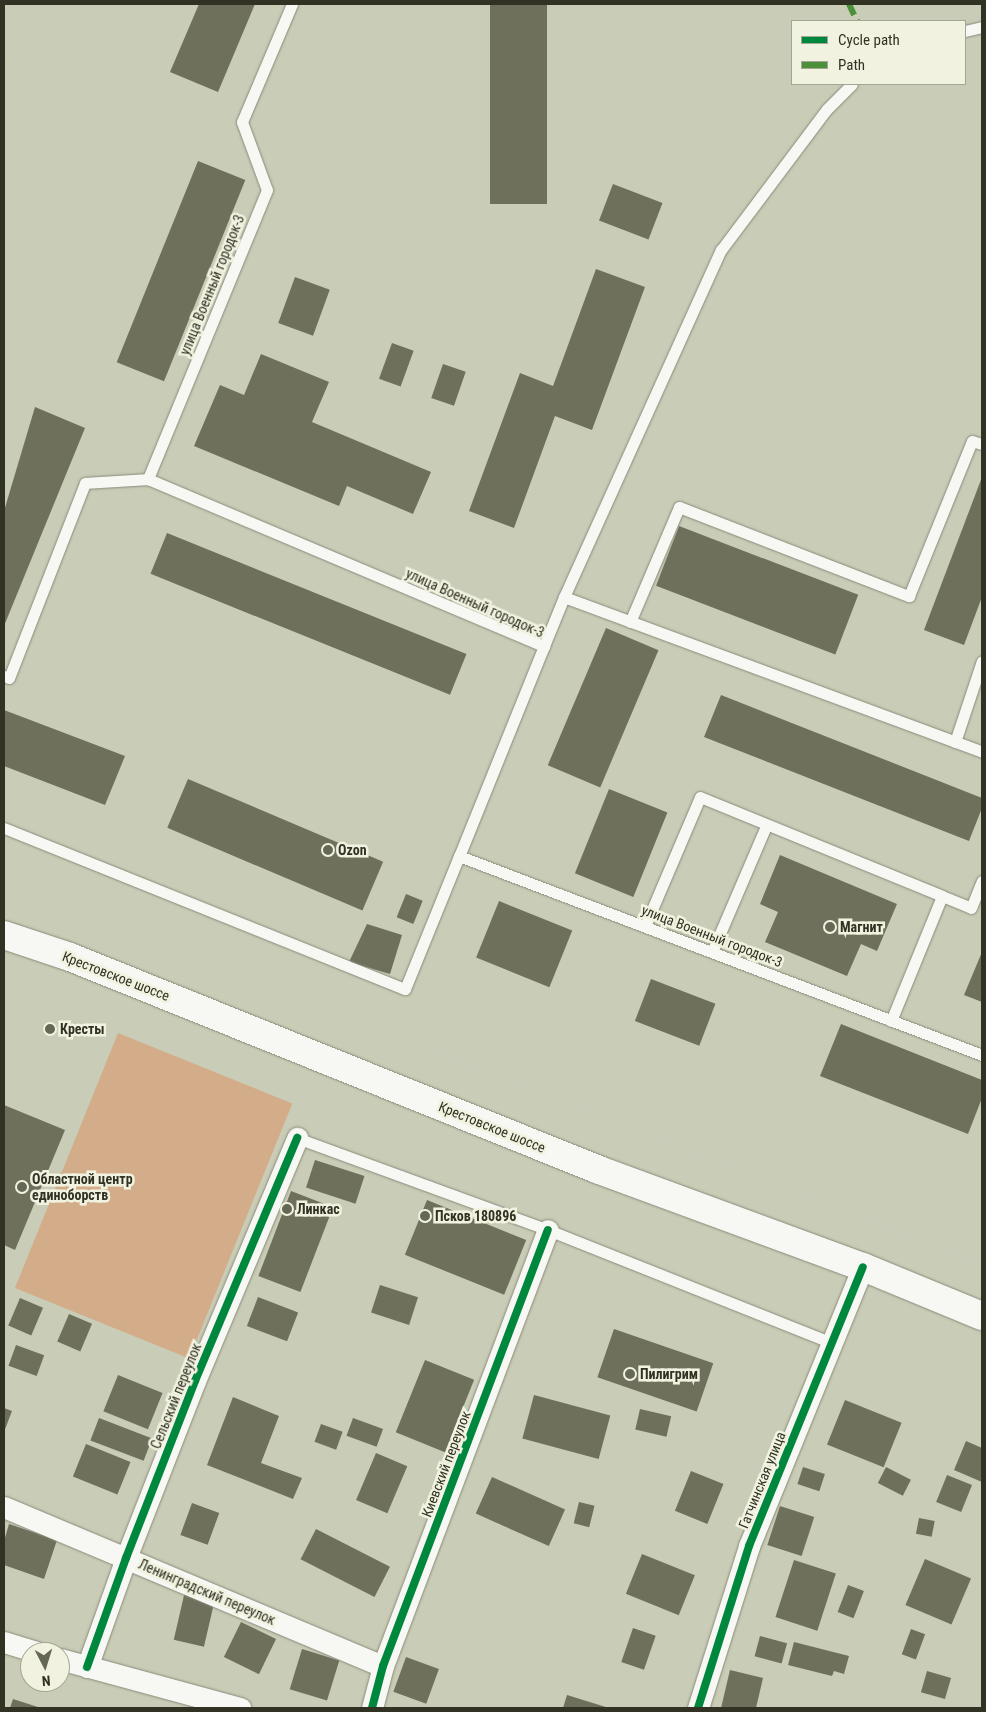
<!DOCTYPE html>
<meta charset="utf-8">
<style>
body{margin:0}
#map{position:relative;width:986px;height:1712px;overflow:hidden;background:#c9ccb6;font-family:"Roboto Condensed",sans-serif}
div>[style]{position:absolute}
.green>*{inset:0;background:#d3ad8a;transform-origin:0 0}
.building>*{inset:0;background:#6e705c;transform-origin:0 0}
.path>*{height:3px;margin-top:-1.5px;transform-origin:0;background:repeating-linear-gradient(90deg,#c8c9c2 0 1px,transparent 0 5px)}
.roads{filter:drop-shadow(0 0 1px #898b7a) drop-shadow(0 0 1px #898b7a)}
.lane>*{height:11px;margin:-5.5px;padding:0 5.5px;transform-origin:5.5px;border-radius:5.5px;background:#f7f7f4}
.street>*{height:21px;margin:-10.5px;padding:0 10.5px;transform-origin:10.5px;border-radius:10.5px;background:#f7f7f4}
.primary>*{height:28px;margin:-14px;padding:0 14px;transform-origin:14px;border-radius:14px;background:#f7f7f4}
.quiet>*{height:6px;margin-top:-3px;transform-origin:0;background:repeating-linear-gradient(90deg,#4c903c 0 12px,transparent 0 18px)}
.cycleway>*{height:8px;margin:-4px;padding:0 4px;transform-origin:4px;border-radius:4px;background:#00873e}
.dots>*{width:14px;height:14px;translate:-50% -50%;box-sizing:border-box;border:2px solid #f1f3e0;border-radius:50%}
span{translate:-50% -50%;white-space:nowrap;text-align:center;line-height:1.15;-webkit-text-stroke:5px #f1f3e0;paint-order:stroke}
.street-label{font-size:14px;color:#313223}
.poi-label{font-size:14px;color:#313223;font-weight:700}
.left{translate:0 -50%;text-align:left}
.frame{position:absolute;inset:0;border:5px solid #313223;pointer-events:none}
.legend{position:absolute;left:791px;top:20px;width:175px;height:65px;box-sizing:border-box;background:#f1f3e0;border:1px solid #a4a694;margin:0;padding:6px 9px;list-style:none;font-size:15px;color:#313223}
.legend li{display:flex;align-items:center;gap:10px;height:25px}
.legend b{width:25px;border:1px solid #a4a694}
.north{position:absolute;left:20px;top:1642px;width:50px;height:50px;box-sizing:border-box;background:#f1f3e0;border:1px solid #a4a694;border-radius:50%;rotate:175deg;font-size:14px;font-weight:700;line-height:20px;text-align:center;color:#313223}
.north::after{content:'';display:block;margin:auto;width:18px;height:22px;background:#666856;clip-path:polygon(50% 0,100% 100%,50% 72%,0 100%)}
</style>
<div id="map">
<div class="green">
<div style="left:118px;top:1033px;width:188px;height:275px;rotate:22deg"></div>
</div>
<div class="building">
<div style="clip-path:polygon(199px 4px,255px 4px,218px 92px,170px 72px)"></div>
<div style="left:490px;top:4px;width:57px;height:200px"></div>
<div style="left:198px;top:161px;width:51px;height:217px;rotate:22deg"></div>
<div style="left:613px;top:184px;width:53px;height:39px;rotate:21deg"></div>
<div style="clip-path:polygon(596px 269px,645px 287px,592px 430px,555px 416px,514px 528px,469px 511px,520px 373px,553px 386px)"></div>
<div style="left:295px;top:277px;width:37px;height:49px;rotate:20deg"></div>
<div style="left:392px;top:343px;width:23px;height:38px;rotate:20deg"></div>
<div style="clip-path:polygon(261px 354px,329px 382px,312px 422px,431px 472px,413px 514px,347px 486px,339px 506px,194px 446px,220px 385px,244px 395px)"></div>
<div style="left:443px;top:364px;width:24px;height:36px;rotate:19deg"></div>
<div style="clip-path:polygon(35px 407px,85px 428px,4px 626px,4px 511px)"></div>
<div style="clip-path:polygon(982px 477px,982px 597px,964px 645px,924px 630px)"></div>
<div style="left:679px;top:526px;width:192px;height:64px;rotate:21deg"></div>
<div style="left:167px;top:533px;width:323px;height:44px;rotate:22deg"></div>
<div style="left:606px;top:628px;width:57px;height:149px;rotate:23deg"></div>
<div style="clip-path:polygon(721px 695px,982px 798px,982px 808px,969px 841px,704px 737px)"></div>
<div style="clip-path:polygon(4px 710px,125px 756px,105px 805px,4px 766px)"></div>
<div style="left:188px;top:779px;width:212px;height:53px;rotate:23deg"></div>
<div style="left:609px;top:789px;width:63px;height:91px;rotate:22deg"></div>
<div style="clip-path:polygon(780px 855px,897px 904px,877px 951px,861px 944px,847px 976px,765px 942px,778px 912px,760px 904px)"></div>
<div style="left:406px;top:894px;width:18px;height:25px;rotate:22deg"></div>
<div style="left:499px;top:901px;width:79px;height:61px;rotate:22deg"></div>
<div style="clip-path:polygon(367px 924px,402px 935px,390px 974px,349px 962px)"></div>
<div style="clip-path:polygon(982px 952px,982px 1002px,964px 995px)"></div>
<div style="left:651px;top:979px;width:69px;height:45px;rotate:21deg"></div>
<div style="clip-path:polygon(841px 1024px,982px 1080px,982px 1098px,968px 1134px,820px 1076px)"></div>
<div style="clip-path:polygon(4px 1105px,65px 1130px,15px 1250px,4px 1245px)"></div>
<div style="left:315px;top:1160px;width:52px;height:29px;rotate:18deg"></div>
<div style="left:291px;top:1191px;width:45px;height:91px;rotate:21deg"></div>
<div style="left:427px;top:1200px;width:107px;height:59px;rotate:22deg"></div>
<div style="left:380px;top:1285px;width:40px;height:29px;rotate:18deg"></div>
<div style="left:258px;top:1297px;width:43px;height:31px;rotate:21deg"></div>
<div style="left:20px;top:1298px;width:25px;height:30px;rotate:23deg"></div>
<div style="left:69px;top:1314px;width:25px;height:30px;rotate:23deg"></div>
<div style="left:614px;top:1329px;width:105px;height:51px;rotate:19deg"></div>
<div style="left:16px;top:1345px;width:30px;height:22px;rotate:20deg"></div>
<div style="left:425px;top:1360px;width:53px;height:78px;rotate:22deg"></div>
<div style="left:118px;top:1375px;width:48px;height:39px;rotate:22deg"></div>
<div style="left:534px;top:1395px;width:79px;height:45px;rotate:15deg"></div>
<div style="clip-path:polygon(233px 1397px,279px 1416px,261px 1463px,302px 1478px,293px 1499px,207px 1465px)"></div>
<div style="left:845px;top:1400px;width:61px;height:48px;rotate:22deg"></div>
<div style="clip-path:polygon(4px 1408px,12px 1411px,4px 1432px)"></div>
<div style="left:640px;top:1409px;width:32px;height:21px;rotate:13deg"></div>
<div style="left:99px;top:1418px;width:57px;height:24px;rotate:21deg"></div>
<div style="left:353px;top:1418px;width:32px;height:19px;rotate:20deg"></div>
<div style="left:321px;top:1424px;width:23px;height:19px;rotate:20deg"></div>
<div style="clip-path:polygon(966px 1441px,982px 1448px,982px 1482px,954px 1470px)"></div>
<div style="left:86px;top:1444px;width:48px;height:35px;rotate:22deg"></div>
<div style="left:376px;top:1453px;width:34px;height:51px;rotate:23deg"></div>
<div style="left:803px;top:1467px;width:23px;height:18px;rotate:18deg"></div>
<div style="left:886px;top:1467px;width:28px;height:18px;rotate:27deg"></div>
<div style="left:691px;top:1471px;width:35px;height:43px;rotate:22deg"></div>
<div style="left:947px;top:1475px;width:27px;height:29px;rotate:22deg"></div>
<div style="left:492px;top:1477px;width:80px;height:40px;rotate:24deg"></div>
<div style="left:579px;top:1502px;width:16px;height:22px;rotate:14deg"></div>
<div style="left:192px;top:1503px;width:29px;height:34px;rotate:20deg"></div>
<div style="left:780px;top:1506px;width:36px;height:41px;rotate:18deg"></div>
<div style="left:919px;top:1518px;width:16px;height:16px;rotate:11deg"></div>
<div style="clip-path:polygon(9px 1524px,57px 1540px,44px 1579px,4px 1565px,4px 1541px)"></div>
<div style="left:316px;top:1529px;width:83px;height:34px;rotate:27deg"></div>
<div style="left:642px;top:1554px;width:57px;height:43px;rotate:22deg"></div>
<div style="left:925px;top:1559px;width:50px;height:50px;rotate:23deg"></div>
<div style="left:794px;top:1560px;width:44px;height:60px;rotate:18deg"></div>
<div style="left:848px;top:1585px;width:17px;height:29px;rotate:21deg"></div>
<div style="left:185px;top:1591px;width:31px;height:50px;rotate:13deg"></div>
<div style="left:241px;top:1622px;width:39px;height:39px;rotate:26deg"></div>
<div style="left:633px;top:1628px;width:24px;height:36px;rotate:19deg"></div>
<div style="left:911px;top:1629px;width:15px;height:27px;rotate:20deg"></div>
<div style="left:760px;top:1636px;width:28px;height:21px;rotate:15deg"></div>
<div style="clip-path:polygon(794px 1642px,849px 1656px,844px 1674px,834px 1671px,832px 1676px,788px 1665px)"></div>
<div style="left:302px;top:1649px;width:39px;height:42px;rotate:17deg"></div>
<div style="left:406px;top:1657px;width:35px;height:37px;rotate:20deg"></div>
<div style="clip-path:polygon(730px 1670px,763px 1678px,756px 1708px,721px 1708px)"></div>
<div style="left:927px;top:1671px;width:25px;height:22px;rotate:16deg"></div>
<div style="clip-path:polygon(567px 1695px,609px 1708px,563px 1708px)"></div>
<div style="clip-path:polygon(13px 1699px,41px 1708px,10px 1708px)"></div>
</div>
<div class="path">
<div style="left:4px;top:86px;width:88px;rotate:-69.3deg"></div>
<div style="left:419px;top:1044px;width:604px;rotate:21.34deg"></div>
</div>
<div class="roads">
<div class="lane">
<div style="left:292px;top:4px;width:128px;rotate:113deg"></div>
<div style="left:242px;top:122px;width:72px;rotate:69.8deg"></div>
<div style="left:267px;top:190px;width:313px;rotate:112.4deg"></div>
<div style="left:148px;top:479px;width:430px;rotate:22.9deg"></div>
<div style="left:544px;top:646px;width:227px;rotate:112deg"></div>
<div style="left:459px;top:856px;width:560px;rotate:20.83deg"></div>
<div style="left:965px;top:31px;width:17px;rotate:-13deg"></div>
<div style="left:564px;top:597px;width:446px;rotate:20.3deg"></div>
<div style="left:630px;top:622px;width:125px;rotate:-66.9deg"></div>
<div style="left:679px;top:507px;width:247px;rotate:21.2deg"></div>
<div style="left:909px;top:596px;width:167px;rotate:-67.9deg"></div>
<div style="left:972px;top:441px;width:10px;rotate:17deg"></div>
<div style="left:544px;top:646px;width:53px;rotate:-67.8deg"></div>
<div style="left:564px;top:597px;width:381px;rotate:-65.7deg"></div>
<div style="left:721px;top:250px;width:176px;rotate:-53.1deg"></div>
<div style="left:827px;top:109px;width:35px;rotate:-45deg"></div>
<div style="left:4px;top:676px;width:5px;rotate:22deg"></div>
<div style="left:9px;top:678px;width:209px;rotate:-68.7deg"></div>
<div style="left:85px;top:483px;width:63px;rotate:-3.6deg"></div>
<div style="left:955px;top:742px;width:85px;rotate:-71.6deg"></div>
<div style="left:4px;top:828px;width:432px;rotate:21.9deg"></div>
<div style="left:405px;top:989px;width:144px;rotate:-67.9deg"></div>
<div style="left:645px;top:926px;width:140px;rotate:-66.9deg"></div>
<div style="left:700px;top:797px;width:261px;rotate:22.2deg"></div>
<div style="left:712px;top:952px;width:137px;rotate:-66.8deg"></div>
<div style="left:891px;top:1021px;width:135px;rotate:-67.8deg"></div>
<div style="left:942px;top:896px;width:31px;rotate:22deg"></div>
<div style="left:971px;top:908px;width:29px;rotate:-68deg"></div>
<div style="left:297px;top:1138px;width:267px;rotate:20.1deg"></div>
<div style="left:548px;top:1230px;width:306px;rotate:21.7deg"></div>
</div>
<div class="street">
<div style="left:4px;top:1507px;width:411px;rotate:22.8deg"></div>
<div style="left:4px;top:1642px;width:34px;rotate:17deg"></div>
<div style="left:60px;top:1659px;width:187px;rotate:15.2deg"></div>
<div style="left:87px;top:1667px;width:116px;rotate:-70.3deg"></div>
<div style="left:126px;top:1558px;width:190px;rotate:-68.7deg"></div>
<div style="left:195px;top:1381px;width:264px;rotate:-67.2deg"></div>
<div style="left:372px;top:1708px;width:43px;rotate:-75.3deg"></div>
<div style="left:383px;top:1666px;width:466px;rotate:-69.3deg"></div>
<div style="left:698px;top:1708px;width:170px;rotate:-72.5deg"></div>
<div style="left:749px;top:1546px;width:301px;rotate:-67.8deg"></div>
</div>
<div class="primary">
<div style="left:4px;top:935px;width:70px;rotate:18.4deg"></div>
<div style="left:70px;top:957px;width:570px;rotate:21.93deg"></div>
<div style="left:599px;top:1170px;width:281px;rotate:20.2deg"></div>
<div style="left:863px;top:1267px;width:129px;rotate:22.4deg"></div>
</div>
</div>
<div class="quiet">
<div style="left:849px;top:4px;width:19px;rotate:65deg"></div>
</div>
<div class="cycleway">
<div style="left:87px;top:1667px;width:116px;rotate:-70.3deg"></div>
<div style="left:126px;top:1558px;width:190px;rotate:-68.7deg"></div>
<div style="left:195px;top:1381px;width:264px;rotate:-67.2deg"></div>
<div style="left:372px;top:1708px;width:43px;rotate:-75.3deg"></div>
<div style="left:383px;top:1666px;width:466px;rotate:-69.3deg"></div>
<div style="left:698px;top:1708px;width:170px;rotate:-72.5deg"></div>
<div style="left:749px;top:1546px;width:301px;rotate:-67.8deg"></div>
</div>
<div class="dots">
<div style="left:328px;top:850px;background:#666856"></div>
<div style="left:830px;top:927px;background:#666856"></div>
<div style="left:50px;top:1029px;background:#666856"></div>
<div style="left:22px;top:1187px;background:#666856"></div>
<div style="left:287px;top:1209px;background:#666856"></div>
<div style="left:425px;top:1216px;background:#666856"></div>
<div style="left:630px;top:1374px;background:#666856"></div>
</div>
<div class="street-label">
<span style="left:212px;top:285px;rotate:-68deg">улица Военный городок-3</span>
<span style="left:475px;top:603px;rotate:24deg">улица Военный городок-3</span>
<span style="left:712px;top:936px;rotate:21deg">улица Военный городок-3</span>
<span style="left:116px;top:976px;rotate:21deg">Крестовское шоссе</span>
<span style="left:492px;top:1127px;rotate:22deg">Крестовское шоссе</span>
<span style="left:176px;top:1396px;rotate:-68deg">Сельский переулок</span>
<span style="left:446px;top:1464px;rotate:-69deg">Киевский переулок</span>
<span style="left:762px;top:1480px;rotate:-68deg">Гатчинская улица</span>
<span style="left:207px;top:1592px;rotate:23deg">Ленинградский переулок</span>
</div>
<div class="poi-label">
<span class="left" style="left:338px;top:850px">Ozon</span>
<span class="left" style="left:840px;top:927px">Магнит</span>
<span class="left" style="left:60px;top:1029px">Кресты</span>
<span class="left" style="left:32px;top:1187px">Областной центр<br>единоборств</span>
<span class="left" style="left:297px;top:1209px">Линкас</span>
<span class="left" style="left:435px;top:1216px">Псков 180896</span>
<span class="left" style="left:640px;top:1374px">Пилигрим</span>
</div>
<div class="frame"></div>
<ul class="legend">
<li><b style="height:6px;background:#00873e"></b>Cycle path</li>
<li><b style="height:6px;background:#4c903c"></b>Path</li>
</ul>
<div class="north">N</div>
</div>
